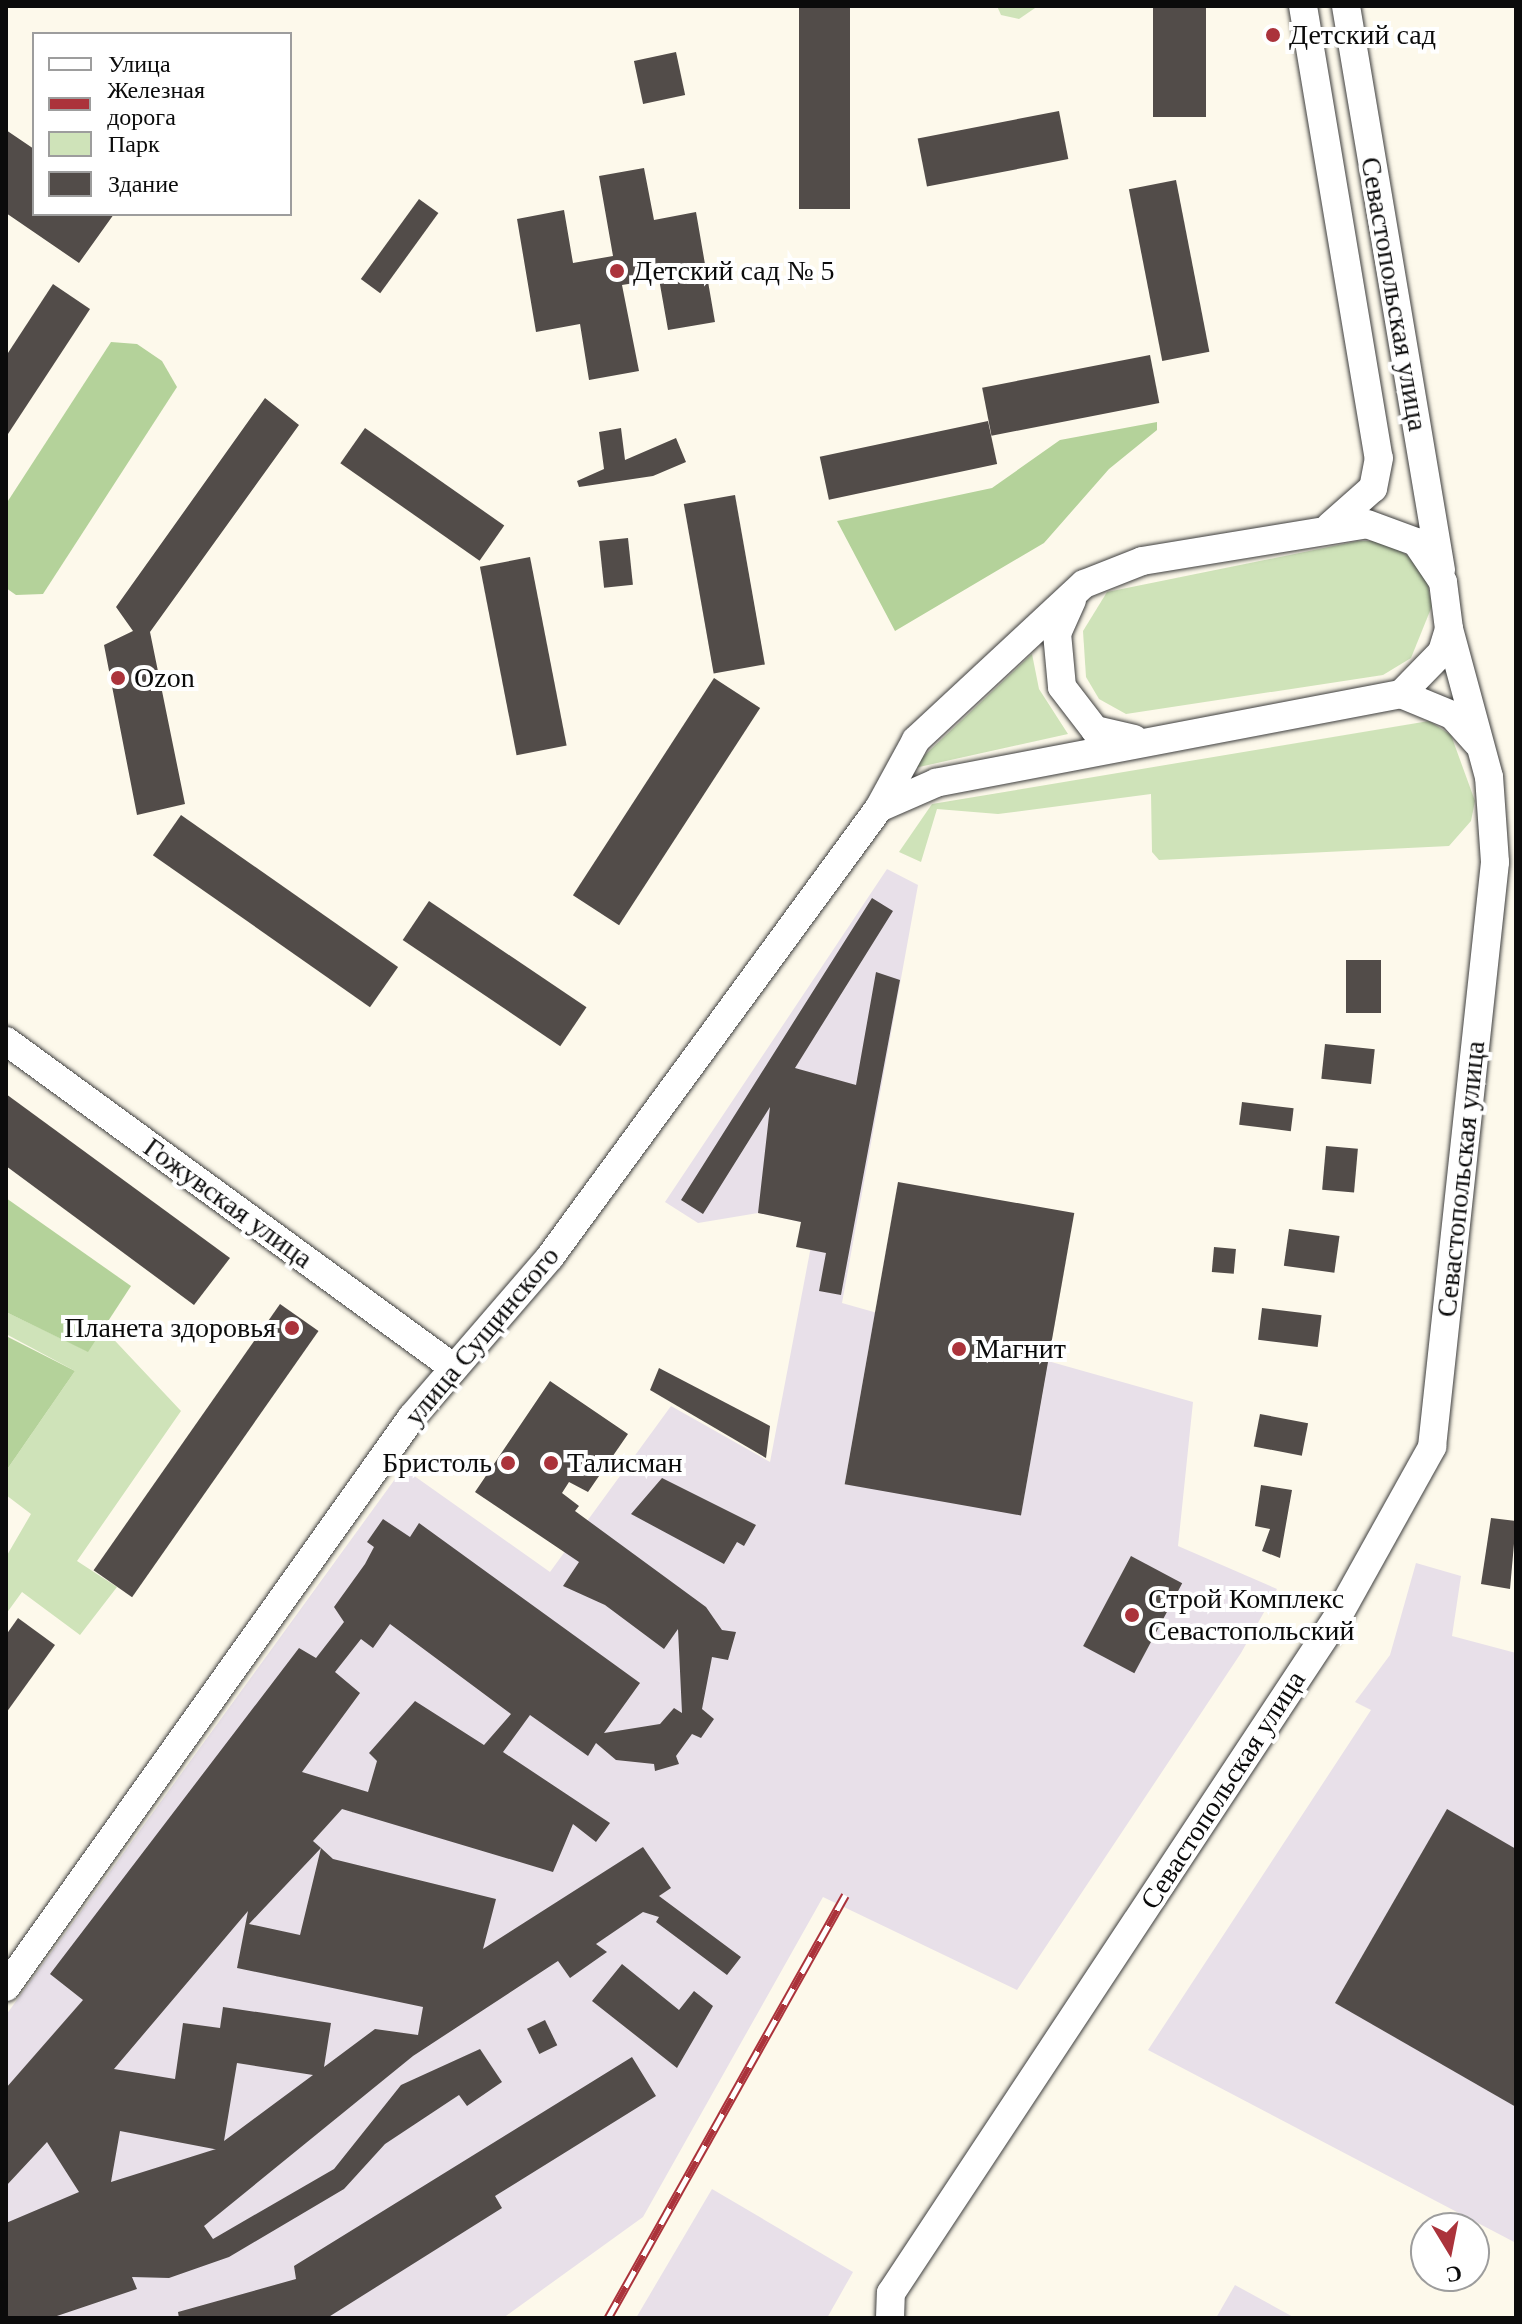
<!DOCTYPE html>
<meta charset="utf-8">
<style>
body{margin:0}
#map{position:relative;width:1522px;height:2324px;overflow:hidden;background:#fdf9eb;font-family:"Times New Roman",serif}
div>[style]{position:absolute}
.industrial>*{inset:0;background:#e8e0e9}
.green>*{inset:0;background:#cfe3b9}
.forest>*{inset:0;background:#b4d29a}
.building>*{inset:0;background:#524c49;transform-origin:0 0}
.roads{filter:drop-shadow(0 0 2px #3e3e3e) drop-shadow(0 0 2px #3e3e3e)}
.minor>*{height:28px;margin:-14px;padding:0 14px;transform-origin:14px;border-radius:14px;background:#fff}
.rail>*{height:9px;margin-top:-4.5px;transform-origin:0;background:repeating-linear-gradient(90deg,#fff 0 18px,#ab333b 0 36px);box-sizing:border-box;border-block:2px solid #ab333b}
.dots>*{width:22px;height:22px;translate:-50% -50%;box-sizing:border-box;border:4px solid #fff;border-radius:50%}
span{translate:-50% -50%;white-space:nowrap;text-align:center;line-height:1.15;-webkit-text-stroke:8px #fff;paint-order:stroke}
.poi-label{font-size:28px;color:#0b0b0b}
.left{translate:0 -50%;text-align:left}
.right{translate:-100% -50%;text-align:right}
.street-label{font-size:28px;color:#0b0b0b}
.frame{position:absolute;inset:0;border:8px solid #0b0b0b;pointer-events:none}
.legend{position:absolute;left:32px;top:32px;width:260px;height:184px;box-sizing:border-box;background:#fff;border:2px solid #9d9d9d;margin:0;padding:10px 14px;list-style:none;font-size:24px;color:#0b0b0b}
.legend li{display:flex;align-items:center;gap:16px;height:40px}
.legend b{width:40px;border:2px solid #9d9d9d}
.north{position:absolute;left:1410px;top:2212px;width:80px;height:80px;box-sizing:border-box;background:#fff;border:2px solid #9d9d9d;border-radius:50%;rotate:170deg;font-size:22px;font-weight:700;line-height:32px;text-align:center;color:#0b0b0b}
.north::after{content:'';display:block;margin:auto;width:28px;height:36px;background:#ab333b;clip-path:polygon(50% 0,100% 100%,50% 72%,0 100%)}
</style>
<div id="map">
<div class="industrial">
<div style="clip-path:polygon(887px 869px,918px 885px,842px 1303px,1193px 1402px,1178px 1546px,1277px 1589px,1241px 1653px,1017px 1990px,823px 1897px,643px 2217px,503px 2318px,6px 2318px,6px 2015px,403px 1468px,550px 1572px,671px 1406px,770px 1462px,815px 1225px,758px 1213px,698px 1223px,665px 1202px)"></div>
<div style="clip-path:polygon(1416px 1563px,1461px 1576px,1452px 1636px,1516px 1653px,1516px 2243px,1148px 2050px,1371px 1710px,1355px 1702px,1390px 1655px)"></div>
<div style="clip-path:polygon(712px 2189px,853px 2272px,827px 2318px,636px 2318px)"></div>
<div style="clip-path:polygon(1235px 2285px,1295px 2318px,1216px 2318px)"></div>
</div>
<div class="green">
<div style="clip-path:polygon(997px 6px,1038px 6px,1019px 19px,1001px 15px)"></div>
<div style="clip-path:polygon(1358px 541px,1386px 541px,1409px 557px,1426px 578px,1432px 606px,1411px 658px,1383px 675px,1126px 714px,1099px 699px,1086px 677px,1083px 631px,1107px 592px)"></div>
<div style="clip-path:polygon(1032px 654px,1039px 689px,1068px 734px,910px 769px)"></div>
<div style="clip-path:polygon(1429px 721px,1451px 735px,1475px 801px,1471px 821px,1449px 846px,1159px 860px,1152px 852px,1151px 794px,998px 814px,937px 809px,921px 862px,899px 852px,932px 804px)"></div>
<div style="clip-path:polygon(6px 1312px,87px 1351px,103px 1328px,181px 1411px,77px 1561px,117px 1587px,80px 1635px,22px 1592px,6px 1614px,6px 1557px,31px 1514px,6px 1495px,6px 1471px,75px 1371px,6px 1334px)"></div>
</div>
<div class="forest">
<div style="clip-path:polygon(111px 342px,137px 344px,162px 361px,177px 387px,43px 594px,16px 595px,6px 588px,6px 504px)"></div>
<div style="clip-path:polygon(1157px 422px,1157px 430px,1109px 469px,1044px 543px,895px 631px,837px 521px,992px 488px,1060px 440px)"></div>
<div style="clip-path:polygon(6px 1198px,131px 1286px,88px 1352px,6px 1312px)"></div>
<div style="clip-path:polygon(6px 1336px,75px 1371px,6px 1471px)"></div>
</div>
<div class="building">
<div style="left:799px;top:6px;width:51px;height:203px"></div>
<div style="left:1153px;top:6px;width:53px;height:111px"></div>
<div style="left:676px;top:52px;width:44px;height:43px;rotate:78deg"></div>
<div style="left:1059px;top:111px;width:49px;height:144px;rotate:79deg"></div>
<div style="clip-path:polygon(6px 130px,34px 149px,34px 214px,114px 214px,79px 263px,6px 213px)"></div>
<div style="clip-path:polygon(644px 168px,654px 220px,696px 212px,715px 322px,668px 330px,659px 279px,622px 285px,639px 371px,589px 380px,580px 324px,536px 332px,517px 219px,564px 210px,573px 263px,613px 256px,599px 176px)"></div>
<div style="left:1176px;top:180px;width:175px;height:48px;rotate:79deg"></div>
<div style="left:419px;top:199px;width:24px;height:99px;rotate:36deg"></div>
<div style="clip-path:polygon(53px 284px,90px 309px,6px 437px,6px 356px)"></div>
<div style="left:1150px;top:355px;width:49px;height:171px;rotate:79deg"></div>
<div style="clip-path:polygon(265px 398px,299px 425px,150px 632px,185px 804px,137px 815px,104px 645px,133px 631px,116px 607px)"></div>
<div style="left:988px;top:421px;width:44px;height:172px;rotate:78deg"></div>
<div style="left:365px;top:428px;width:170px;height:43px;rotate:35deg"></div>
<div style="clip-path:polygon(621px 428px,625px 460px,676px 438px,686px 462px,653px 476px,579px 487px,577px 481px,604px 469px,599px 432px)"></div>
<div style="left:735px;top:495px;width:172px;height:52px;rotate:80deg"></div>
<div style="left:628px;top:538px;width:47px;height:29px;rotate:84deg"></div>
<div style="left:530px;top:557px;width:192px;height:51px;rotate:79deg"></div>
<div style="left:714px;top:678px;width:55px;height:259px;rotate:33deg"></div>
<div style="left:181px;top:815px;width:265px;height:49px;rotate:35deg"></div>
<div style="clip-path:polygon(872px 898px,893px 911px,795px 1068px,856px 1085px,876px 972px,900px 980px,841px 1295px,819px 1291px,826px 1253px,796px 1247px,801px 1222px,758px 1213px,770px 1107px,703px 1214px,681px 1200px)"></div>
<div style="left:429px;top:901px;width:190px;height:47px;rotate:34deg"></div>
<div style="left:1346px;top:960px;width:35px;height:53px"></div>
<div style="left:1325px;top:1044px;width:50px;height:35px;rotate:6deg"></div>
<div style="clip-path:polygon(6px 1094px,230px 1258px,194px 1305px,6px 1166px)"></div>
<div style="left:1242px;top:1102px;width:52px;height:23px;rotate:7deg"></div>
<div style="left:1326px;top:1146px;width:32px;height:44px;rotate:5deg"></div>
<div style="left:898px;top:1182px;width:179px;height:307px;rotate:10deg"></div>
<div style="left:1289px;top:1229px;width:51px;height:37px;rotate:8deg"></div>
<div style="left:1214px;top:1247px;width:22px;height:25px;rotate:5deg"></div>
<div style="left:280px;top:1304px;width:47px;height:325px;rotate:35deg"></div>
<div style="left:1262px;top:1308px;width:60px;height:32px;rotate:7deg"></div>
<div style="clip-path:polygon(659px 1368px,770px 1426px,766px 1458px,650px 1390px)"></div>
<div style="clip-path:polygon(evenodd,550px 1381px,628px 1434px,588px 1492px,569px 1482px,562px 1493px,579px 1506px,575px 1511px,706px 1607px,722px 1630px,736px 1632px,728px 1660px,712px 1657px,702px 1709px,714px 1719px,701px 1738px,692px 1734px,676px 1756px,679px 1764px,655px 1771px,654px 1764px,616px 1760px,596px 1743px,588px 1756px,530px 1715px,503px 1752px,610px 1823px,596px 1842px,573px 1824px,553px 1872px,342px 1809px,313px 1841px,321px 1848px,249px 1924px,300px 1935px,321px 1848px,333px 1859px,496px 1899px,483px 1949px,643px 1847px,671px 1888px,659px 1896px,741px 1957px,727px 1975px,656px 1922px,659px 1917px,643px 1912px,596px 1944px,607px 1952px,570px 1978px,558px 1961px,413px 2056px,204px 2226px,213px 2239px,334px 2169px,401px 2085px,480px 2049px,502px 2082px,467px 2106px,459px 2095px,385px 2144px,344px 2189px,229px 2257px,169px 2278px,132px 2277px,137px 2289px,51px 2318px,6px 2318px,6px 2223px,79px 2192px,47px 2142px,6px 2186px,6px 2088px,83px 2000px,50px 1974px,299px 1648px,316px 1658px,344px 1622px,334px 1607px,365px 1564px,374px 1547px,367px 1542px,383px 1519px,410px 1537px,419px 1523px,640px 1683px,604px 1733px,660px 1724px,674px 1708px,682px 1713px,678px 1629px,664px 1649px,605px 1605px,563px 1586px,579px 1562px,475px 1492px,550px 1381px,390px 1624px,511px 1714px,484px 1745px,415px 1701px,369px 1753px,377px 1761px,368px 1792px,302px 1772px,360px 1693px,335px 1672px,361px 1639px,373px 1648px,390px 1624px,550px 1381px,248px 1911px,237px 1968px,423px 2007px,418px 2035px,375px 2029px,324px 2067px,331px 2023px,223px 2007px,220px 2028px,183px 2023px,175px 2079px,114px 2069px,248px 1911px,550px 1381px,237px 2063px,313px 2075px,224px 2141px,237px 2063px,550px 1381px,120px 2131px,214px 2149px,216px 2149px,111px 2182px,120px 2131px)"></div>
<div style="left:1260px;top:1414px;width:49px;height:33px;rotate:11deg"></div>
<div style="clip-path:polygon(662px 1478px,756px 1525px,744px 1546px,737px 1542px,724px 1564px,631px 1514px)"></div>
<div style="clip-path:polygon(1261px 1485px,1292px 1490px,1280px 1558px,1262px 1551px,1270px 1529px,1255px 1526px)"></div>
<div style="clip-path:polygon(1491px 1518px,1516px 1521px,1510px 1589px,1481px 1584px)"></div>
<div style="left:1131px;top:1556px;width:58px;height:102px;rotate:28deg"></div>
<div style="clip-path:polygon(18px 1618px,55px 1645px,6px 1713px,6px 1635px)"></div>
<div style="clip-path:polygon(1447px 1809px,1516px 1849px,1516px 2107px,1335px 2003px)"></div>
<div style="clip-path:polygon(622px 1964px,679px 2010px,694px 1991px,713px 2006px,677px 2068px,592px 2001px)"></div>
<div style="left:545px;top:2020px;width:28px;height:20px;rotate:64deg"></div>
<div style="clip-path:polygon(632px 2057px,656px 2096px,495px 2196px,502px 2208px,327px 2318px,179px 2318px,178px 2312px,296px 2279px,294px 2266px)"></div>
</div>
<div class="roads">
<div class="minor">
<div style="left:1303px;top:6px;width:458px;rotate:80.5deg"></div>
<div style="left:1379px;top:458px;width:31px;rotate:101deg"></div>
<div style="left:1373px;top:488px;width:57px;rotate:138.5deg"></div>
<div style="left:1346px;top:6px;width:572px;rotate:80.44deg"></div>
<div style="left:1072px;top:600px;width:36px;rotate:114deg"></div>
<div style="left:1057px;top:633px;width:54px;rotate:84.7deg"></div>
<div style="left:1062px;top:687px;width:54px;rotate:52.5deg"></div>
<div style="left:1095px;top:730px;width:40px;rotate:13deg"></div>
<div style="left:1401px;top:694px;width:55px;rotate:22.4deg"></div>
<div style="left:1452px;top:715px;width:38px;rotate:48deg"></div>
<div style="left:6px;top:1041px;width:550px;rotate:36.12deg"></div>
<div style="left:6px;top:1987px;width:700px;rotate:-54.54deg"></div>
<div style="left:412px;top:1417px;width:211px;rotate:-49.2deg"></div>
<div style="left:550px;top:1257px;width:557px;rotate:-53.77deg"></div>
<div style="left:879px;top:808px;width:77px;rotate:-61.4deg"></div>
<div style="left:916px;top:740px;width:229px;rotate:-42.9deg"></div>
<div style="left:1084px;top:584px;width:62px;rotate:-21.6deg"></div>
<div style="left:1142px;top:561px;width:228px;rotate:-9.3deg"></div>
<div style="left:1367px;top:524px;width:52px;rotate:20.2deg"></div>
<div style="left:1416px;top:542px;width:48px;rotate:56deg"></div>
<div style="left:1443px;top:582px;width:47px;rotate:82.7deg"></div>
<div style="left:1449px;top:629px;width:24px;rotate:107deg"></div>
<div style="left:1442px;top:652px;width:59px;rotate:134.3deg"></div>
<div style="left:1401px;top:694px;width:473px;rotate:169.2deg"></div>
<div style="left:936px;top:783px;width:62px;rotate:156.3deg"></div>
<div style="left:890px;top:2318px;width:25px;rotate:-88deg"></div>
<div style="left:891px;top:2293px;width:809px;rotate:-56.55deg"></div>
<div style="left:1337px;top:1618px;width:196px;rotate:-60.9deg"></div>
<div style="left:1432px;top:1447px;width:588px;rotate:-83.85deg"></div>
<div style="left:1495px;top:862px;width:85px;rotate:-94deg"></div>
<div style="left:1489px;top:777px;width:153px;rotate:-105.1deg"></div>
</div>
</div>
<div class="rail">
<div style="left:608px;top:2318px;width:485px;rotate:-60.7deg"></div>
</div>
<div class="dots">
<div style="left:1273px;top:35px;background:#ab333b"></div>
<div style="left:617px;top:271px;background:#ab333b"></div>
<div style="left:118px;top:678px;background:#ab333b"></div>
<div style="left:292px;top:1328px;background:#ab333b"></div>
<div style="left:959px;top:1349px;background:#ab333b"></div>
<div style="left:508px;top:1463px;background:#ab333b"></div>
<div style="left:551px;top:1463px;background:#ab333b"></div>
<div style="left:1132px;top:1615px;background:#ab333b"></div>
</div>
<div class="poi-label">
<span class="left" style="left:1289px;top:35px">Детский сад</span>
<span class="left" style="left:633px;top:271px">Детский сад № 5</span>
<span class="left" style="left:134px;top:678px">Ozon</span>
<span class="right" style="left:276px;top:1328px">Планета здоровья</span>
<span class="left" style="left:975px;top:1349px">Магнит</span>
<span class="right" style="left:492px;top:1463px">Бристоль</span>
<span class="left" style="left:567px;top:1463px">Талисман</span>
<span class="left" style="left:1148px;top:1615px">Строй Комплекс<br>Севастопольский</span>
</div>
<div class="street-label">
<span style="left:1394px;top:294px;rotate:80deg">Севастопольская улица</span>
<span style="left:1461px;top:1179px;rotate:-84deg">Севастопольская улица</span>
<span style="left:228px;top:1203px;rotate:36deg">Гожувская улица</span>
<span style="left:482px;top:1336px;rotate:-50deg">улица Сущинского</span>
<span style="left:1223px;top:1790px;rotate:-57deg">Севастопольская улица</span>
</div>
<div class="frame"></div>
<ul class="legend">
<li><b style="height:10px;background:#fff"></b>Улица</li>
<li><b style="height:10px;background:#ab333b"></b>Железная дорога</li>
<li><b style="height:22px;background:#cfe3b9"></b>Парк</li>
<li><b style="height:22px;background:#524c49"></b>Здание</li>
</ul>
<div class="north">С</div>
</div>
